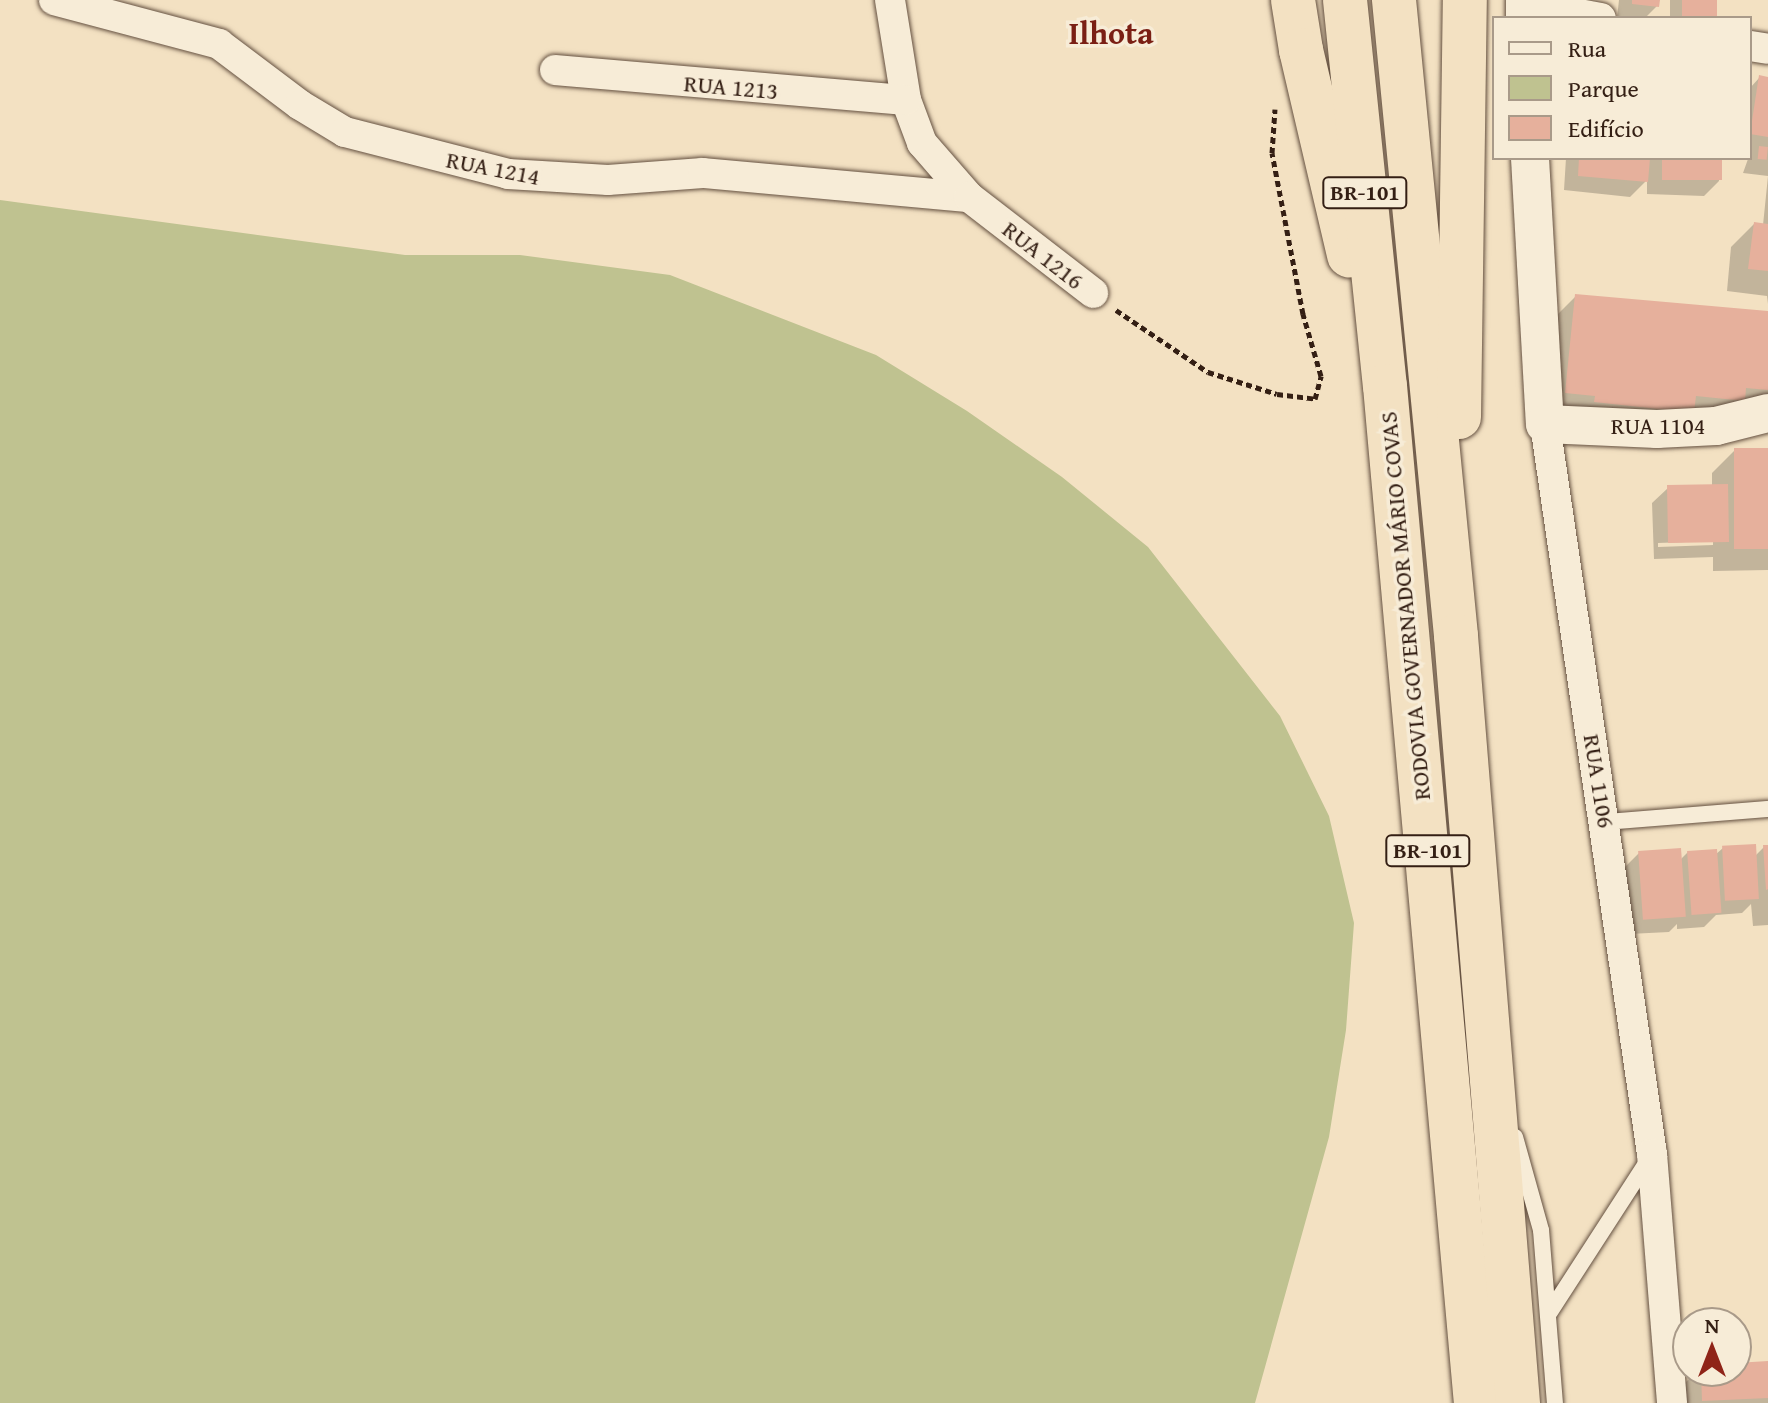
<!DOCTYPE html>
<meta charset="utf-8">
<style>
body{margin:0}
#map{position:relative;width:1768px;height:1403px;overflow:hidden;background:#f3e1c2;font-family:"Gentium Book Plus",serif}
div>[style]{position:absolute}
.green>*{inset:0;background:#bfc290}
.shadow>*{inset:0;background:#0003;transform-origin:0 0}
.building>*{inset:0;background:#e6b09c;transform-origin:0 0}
.path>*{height:5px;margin-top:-2.5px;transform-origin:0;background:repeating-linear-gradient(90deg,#341f14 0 6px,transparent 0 10px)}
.roads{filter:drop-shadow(0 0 2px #645040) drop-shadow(0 0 2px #645040)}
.service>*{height:16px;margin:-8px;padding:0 8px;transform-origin:8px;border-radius:8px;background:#f7ecd7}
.minor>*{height:30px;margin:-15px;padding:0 15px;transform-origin:15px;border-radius:15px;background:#f7ecd7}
.tertiary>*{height:38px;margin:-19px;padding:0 19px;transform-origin:19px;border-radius:19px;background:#f7ecd7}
.motorway>*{height:44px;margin:-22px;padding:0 22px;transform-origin:22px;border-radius:22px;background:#f3e1c2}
span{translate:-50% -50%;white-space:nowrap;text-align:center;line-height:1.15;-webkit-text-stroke:7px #f7ecd7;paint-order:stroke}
.shield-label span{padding:2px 6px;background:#f7ecd7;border:2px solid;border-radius:6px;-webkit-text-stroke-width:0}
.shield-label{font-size:22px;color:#341f14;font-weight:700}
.street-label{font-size:24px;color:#341f14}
.district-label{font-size:32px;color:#7a1f14;font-weight:700}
.legend{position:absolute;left:1492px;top:16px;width:260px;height:144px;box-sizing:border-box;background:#f7ecd7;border:2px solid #a99a89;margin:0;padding:10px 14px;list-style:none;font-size:24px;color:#341f14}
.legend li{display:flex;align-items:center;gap:16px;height:40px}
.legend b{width:40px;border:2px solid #a99a89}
.north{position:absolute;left:1672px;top:1307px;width:80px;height:80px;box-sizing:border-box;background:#f7ecd7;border:2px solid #a99a89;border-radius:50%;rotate:0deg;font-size:22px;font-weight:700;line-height:32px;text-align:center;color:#341f14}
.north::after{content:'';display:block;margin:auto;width:28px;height:36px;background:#8f2418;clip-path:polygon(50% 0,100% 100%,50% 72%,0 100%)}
</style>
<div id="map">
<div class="green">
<div style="clip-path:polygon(0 200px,405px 255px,520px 255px,670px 275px,876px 355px,967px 411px,1062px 477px,1148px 547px,1280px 716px,1329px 816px,1354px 923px,1346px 1030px,1329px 1137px,1255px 1403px,0 1403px)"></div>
</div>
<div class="shadow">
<div style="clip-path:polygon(1619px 0,1658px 0,1657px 6px,1645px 18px,1617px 18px)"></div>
<div style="left:1670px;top:0;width:45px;height:18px"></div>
<div style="clip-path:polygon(1760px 77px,1768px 79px,1768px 304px,1767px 296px,1727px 291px,1731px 247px,1754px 224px,1763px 225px,1768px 176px,1743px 173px,1748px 159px,1740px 158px,1750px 158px,1750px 88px)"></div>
<div style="clip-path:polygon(1566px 158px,1720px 158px,1719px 181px,1704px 196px,1647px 194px,1647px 180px,1630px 197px,1564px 190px)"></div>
<div style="clip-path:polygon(1576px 296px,1768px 314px,1768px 396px,1743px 420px,1565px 432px,1546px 326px)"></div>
<div style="clip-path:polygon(evenodd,1735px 450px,1768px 450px,1768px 570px,1713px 571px,1713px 557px,1654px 559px,1652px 503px,1668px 488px,1712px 487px,1712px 473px,1735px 450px,1713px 541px,1713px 545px,1658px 547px,1658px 543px,1713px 541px)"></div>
<div style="clip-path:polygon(1764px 847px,1768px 847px,1768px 925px,1753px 926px,1751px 904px,1742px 913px,1716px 915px,1704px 927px,1677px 929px,1677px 924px,1669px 932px,1629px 934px,1624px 868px,1639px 853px,1680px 860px,1688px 852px,1715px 855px,1723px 848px,1755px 856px)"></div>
<div style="clip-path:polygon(1768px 1363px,1768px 1403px,1680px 1403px,1679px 1389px,1697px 1371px,1736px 1371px,1736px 1365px)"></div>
</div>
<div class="building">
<div style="clip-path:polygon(1632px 0,1660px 0,1659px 7px,1632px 4px)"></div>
<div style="left:1682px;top:0;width:35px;height:18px"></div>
<div style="clip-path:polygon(1759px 75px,1768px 77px,1768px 137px,1750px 134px)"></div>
<div style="left:1759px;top:146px;width:9px;height:13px;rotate:6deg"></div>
<div style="clip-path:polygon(1579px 158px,1650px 158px,1648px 182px,1578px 176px)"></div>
<div style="left:1662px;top:158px;width:60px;height:22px"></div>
<div style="clip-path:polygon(1754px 222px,1768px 224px,1768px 271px,1748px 269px)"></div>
<div style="clip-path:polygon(1575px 294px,1768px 311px,1768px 390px,1746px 388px,1745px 401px,1696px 396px,1694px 413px,1594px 402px,1595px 396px,1565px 393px)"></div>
<div style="left:1734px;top:448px;width:34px;height:101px"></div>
<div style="left:1728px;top:484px;width:58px;height:61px;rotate:89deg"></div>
<div style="left:1756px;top:844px;width:55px;height:34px;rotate:87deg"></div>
<div style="clip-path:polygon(1763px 845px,1768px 845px,1768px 889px,1766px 890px)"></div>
<div style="left:1681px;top:848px;width:69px;height:43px;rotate:86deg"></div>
<div style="left:1717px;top:849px;width:64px;height:30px;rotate:86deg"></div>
<div style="clip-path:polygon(1768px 1361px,1768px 1398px,1702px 1401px,1701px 1371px,1736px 1371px,1736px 1363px)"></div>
</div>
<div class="path">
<div style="left:1116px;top:310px;width:111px;rotate:34deg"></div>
<div style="left:1208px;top:372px;width:72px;rotate:17.7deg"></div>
<div style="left:1277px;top:394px;width:38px;rotate:7deg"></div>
<div style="left:1315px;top:399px;width:24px;rotate:-75deg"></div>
<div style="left:1321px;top:376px;width:65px;rotate:-106.2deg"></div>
<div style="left:1303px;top:314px;width:164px;rotate:-100.9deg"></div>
<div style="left:1272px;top:153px;width:44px;rotate:-86.1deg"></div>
</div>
<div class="roads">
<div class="service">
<div style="left:1606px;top:822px;width:163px;rotate:-4.6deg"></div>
<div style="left:1515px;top:1137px;width:97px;rotate:74.4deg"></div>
<div style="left:1541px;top:1230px;width:174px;rotate:85.4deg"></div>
<div style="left:1550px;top:1312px;width:182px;rotate:-57.1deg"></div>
</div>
<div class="minor">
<div style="left:54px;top:0;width:171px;rotate:14.9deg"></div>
<div style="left:219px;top:44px;width:101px;rotate:37deg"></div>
<div style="left:300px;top:105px;width:52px;rotate:31deg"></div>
<div style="left:345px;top:132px;width:168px;rotate:14.4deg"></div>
<div style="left:508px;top:174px;width:100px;rotate:3.4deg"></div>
<div style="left:608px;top:180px;width:95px;rotate:-4.2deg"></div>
<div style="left:703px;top:173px;width:267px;rotate:5.2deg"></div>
<div style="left:890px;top:0;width:101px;rotate:80.9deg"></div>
<div style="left:906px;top:100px;width:46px;rotate:69.6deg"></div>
<div style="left:922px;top:143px;width:72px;rotate:49deg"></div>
<div style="left:969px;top:197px;width:157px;rotate:37.7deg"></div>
<div style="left:1525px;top:4px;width:77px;rotate:10.4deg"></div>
<div style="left:1750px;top:46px;width:18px;rotate:9deg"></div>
<div style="left:555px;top:70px;width:352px;rotate:4.9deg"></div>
<div style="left:1545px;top:424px;width:738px;rotate:81.66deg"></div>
<div style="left:1652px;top:1154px;width:250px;rotate:85.4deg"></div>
</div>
<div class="tertiary">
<div style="left:1525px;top:0;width:18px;rotate:90deg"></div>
<div style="left:1530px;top:158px;width:266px;rotate:86.8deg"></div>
<div style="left:1545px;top:424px;width:112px;rotate:2.6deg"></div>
<div style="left:1657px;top:429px;width:59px;rotate:-2.9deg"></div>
<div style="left:1716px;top:426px;width:54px;rotate:-14deg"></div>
</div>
<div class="motorway">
<div style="left:1293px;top:0;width:51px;rotate:80.9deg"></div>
<div style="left:1301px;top:50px;width:211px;rotate:76.8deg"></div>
<div style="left:1345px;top:0;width:388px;rotate:84.1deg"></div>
<div style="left:1385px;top:386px;width:1021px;rotate:84.89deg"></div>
<div style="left:1394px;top:0;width:639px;rotate:84.43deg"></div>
<div style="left:1456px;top:636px;width:770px;rotate:85.38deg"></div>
<div style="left:1459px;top:417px;width:417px;rotate:-89.2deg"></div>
</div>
</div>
<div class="shield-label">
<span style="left:1365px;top:193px">BR-101</span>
<span style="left:1428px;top:851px">BR-101</span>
</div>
<div class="street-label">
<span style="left:731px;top:87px;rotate:5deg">RUA 1213</span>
<span style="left:493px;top:168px;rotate:11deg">RUA 1214</span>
<span style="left:1043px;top:255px;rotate:38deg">RUA 1216</span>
<span style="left:1658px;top:426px">RUA 1104</span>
<span style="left:1405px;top:606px;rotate:-95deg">RODOVIA GOVERNADOR MÁRIO COVAS</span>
<span style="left:1599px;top:781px;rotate:81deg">RUA 1106</span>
</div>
<div class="district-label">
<span style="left:1111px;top:33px">Ilhota</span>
</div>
<ul class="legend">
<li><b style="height:10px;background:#f7ecd7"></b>Rua</li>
<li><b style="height:22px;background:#bfc290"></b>Parque</li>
<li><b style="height:22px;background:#e6b09c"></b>Edifício</li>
</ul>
<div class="north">N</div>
</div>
